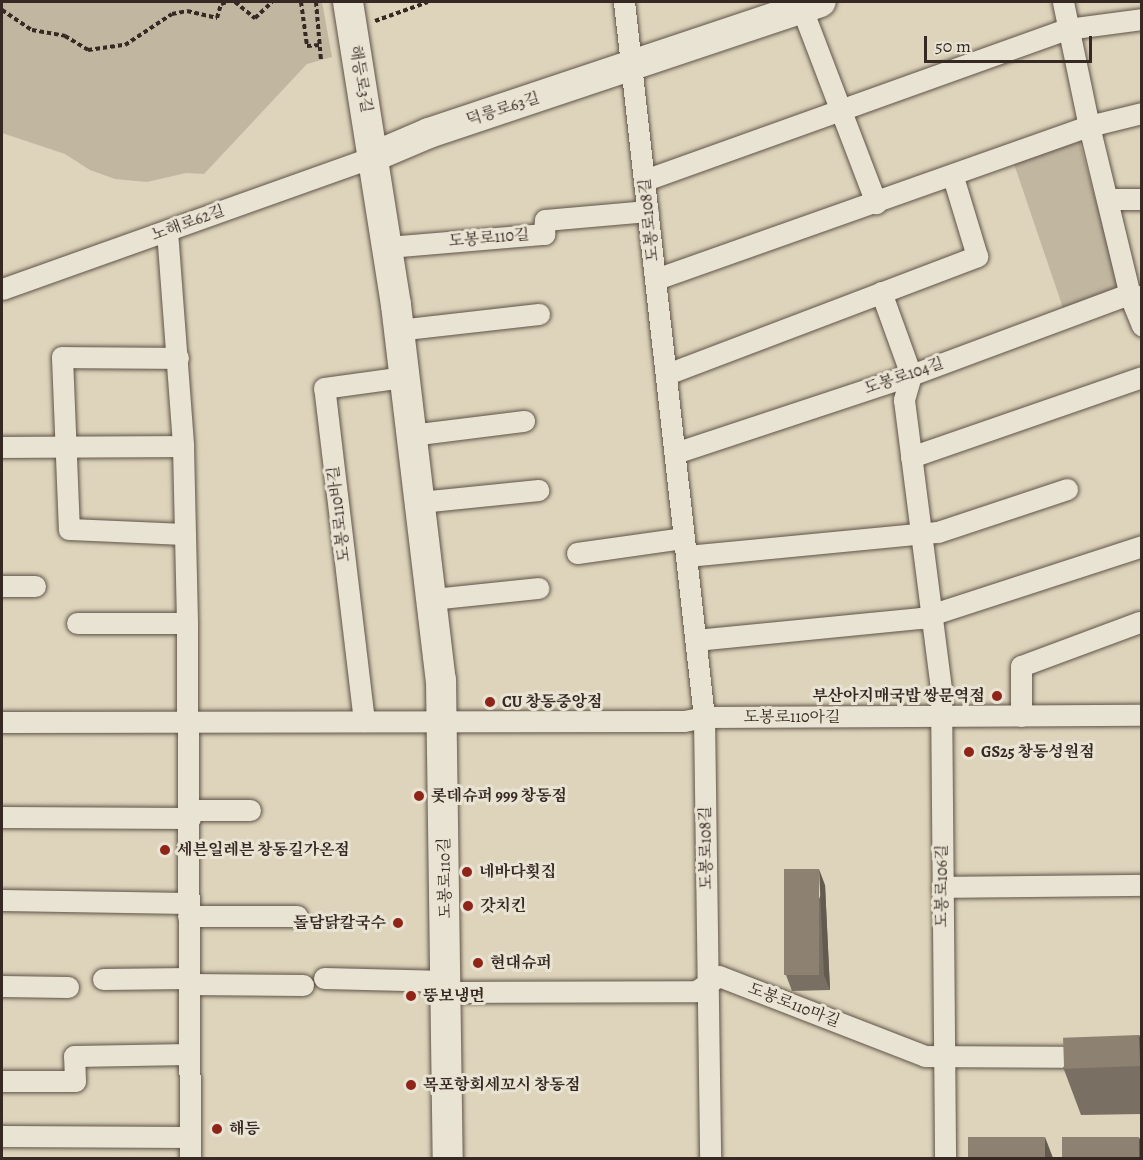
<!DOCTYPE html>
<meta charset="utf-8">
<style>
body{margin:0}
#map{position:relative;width:1143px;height:1160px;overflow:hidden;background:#ddd4bb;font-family:Alegreya,"Noto Serif KR",serif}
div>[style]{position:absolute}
.green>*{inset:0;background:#c1b7a1}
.path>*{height:4px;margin-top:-2px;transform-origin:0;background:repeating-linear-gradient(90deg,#362822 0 4.5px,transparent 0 7.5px)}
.roads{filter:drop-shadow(0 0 2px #605348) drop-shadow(0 0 2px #605348)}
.street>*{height:21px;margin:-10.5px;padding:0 10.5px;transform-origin:10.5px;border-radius:10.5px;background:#e9e3d3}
.secondary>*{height:30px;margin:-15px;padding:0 15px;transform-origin:15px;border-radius:15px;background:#e9e3d3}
.wall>*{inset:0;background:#796f62}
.shaded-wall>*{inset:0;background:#635a50}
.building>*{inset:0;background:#8d8172;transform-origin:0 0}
.dots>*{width:16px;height:16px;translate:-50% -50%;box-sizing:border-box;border:3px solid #e9e3d3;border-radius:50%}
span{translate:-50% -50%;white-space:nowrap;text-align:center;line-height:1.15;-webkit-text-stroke:6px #e9e3d3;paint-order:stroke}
.street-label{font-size:16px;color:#362822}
.poi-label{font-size:16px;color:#362822;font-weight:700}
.right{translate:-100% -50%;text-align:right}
.left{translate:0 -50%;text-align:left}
.frame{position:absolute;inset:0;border:3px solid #362822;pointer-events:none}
.scale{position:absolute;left:924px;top:36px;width:168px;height:27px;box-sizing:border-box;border:3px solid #362822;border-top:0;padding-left:8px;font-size:18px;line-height:21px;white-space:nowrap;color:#362822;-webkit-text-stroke:4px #e9e3d3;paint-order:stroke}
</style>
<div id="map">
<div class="green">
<div style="clip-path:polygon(2px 2px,322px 2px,332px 57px,307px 64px,204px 174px,186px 173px,147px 182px,115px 179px,90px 170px,65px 154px,2px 133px)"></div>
<div style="clip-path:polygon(1078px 137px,1121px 290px,1064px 311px,1013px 161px)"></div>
</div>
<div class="path">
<div style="left:235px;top:2px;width:26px;rotate:39deg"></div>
<div style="left:255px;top:18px;width:23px;rotate:-43deg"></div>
<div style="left:301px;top:2px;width:44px;rotate:82.2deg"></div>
<div style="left:307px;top:46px;width:13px;rotate:-4deg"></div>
<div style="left:316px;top:2px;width:58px;rotate:85.1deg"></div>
<div style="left:2px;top:10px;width:36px;rotate:34deg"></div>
<div style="left:32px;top:30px;width:34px;rotate:10deg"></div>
<div style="left:65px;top:36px;width:27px;rotate:31deg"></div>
<div style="left:88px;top:50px;width:37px;rotate:-8deg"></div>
<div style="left:125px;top:45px;width:56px;rotate:-33.4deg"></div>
<div style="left:172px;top:14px;width:15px;rotate:-11deg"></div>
<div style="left:187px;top:11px;width:31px;rotate:13deg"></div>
<div style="left:217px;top:18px;width:15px;rotate:-74deg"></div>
<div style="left:221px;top:4px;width:6px;rotate:-18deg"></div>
<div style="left:375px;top:21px;width:56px;rotate:-19.7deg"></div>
</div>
<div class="roads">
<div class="street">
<div style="left:624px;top:2px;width:719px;rotate:83.62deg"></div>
<div style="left:704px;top:717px;width:441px;rotate:89.2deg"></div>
<div style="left:1063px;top:2px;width:127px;rotate:78.2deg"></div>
<div style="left:1089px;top:126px;width:175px;rotate:76.4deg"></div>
<div style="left:1130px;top:296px;width:32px;rotate:68deg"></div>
<div style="left:802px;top:9px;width:208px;rotate:69.1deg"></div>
<div style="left:645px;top:180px;width:448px;rotate:-19.7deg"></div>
<div style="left:1067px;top:29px;width:76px;rotate:-7.6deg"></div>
<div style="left:1107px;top:199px;width:35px"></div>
<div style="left:167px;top:231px;width:216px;rotate:85.7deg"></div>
<div style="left:183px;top:446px;width:177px;rotate:88.7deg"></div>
<div style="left:187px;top:623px;width:535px;rotate:89.68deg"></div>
<div style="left:388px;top:247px;width:157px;rotate:-4.8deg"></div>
<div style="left:544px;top:234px;width:14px;rotate:-86deg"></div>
<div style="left:545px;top:220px;width:103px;rotate:-5deg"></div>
<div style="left:656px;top:279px;width:459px;rotate:-19.5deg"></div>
<div style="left:1089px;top:126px;width:55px;rotate:-13.8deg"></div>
<div style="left:2px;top:289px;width:396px;rotate:-19.6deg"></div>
<div style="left:881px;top:292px;width:88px;rotate:70.1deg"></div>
<div style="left:911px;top:375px;width:26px;rotate:106deg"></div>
<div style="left:904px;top:400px;width:292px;rotate:82.7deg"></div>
<div style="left:941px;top:690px;width:468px;rotate:89.5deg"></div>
<div style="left:398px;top:330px;width:142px;rotate:-6.5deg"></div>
<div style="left:178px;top:358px;width:116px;rotate:-179.5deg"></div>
<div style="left:62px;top:357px;width:172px;rotate:87.7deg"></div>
<div style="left:69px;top:529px;width:116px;rotate:2.5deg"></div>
<div style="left:667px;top:374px;width:332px;rotate:-20.8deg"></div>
<div style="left:977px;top:256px;width:83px;rotate:-106.9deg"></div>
<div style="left:411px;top:435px;width:114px;rotate:-7.1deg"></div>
<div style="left:2px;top:447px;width:181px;rotate:-0.3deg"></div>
<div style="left:675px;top:453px;width:249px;rotate:-18.3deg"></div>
<div style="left:911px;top:375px;width:224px;rotate:-20.4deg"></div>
<div style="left:1121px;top:297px;width:21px;rotate:-3deg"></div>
<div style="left:911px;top:457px;width:244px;rotate:-19.1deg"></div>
<div style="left:420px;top:502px;width:119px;rotate:-5.8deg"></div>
<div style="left:577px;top:553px;width:108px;rotate:-8deg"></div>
<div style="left:687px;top:556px;width:252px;rotate:-5.5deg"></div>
<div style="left:938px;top:532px;width:136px;rotate:-18.4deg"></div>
<div style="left:2px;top:586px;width:33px"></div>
<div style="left:432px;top:599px;width:107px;rotate:-5.9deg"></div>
<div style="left:77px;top:623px;width:110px"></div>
<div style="left:696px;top:640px;width:226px;rotate:-5.6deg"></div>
<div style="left:921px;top:618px;width:232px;rotate:-18deg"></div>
<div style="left:1021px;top:716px;width:50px;rotate:-90deg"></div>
<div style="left:1021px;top:666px;width:126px;rotate:-20.4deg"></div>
<div style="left:364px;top:721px;width:335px;rotate:-96.8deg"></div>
<div style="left:324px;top:388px;width:80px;rotate:-7.9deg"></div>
<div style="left:2px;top:722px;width:682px;rotate:-0.08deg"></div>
<div style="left:684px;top:721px;width:20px;rotate:-11deg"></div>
<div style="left:704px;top:717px;width:438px;rotate:-0.3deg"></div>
<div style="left:190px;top:810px;width:60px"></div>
<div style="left:2px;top:817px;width:188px;rotate:0.3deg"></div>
<div style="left:942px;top:887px;width:200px;rotate:-0.6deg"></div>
<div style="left:2px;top:900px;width:186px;rotate:0.9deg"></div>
<div style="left:188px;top:916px;width:109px"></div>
<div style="left:324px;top:978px;width:122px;rotate:1.4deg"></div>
<div style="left:103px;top:979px;width:86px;rotate:-0.7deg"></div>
<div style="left:189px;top:984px;width:114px;rotate:0.5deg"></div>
<div style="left:2px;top:986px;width:66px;rotate:0.9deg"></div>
<div style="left:447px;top:992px;width:249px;rotate:-0.2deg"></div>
<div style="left:696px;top:991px;width:27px;rotate:-33deg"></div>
<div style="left:719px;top:976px;width:221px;rotate:21.2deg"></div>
<div style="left:925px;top:1056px;width:217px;rotate:0.3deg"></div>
<div style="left:2px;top:1081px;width:73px"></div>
<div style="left:75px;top:1081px;width:25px;rotate:-92deg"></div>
<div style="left:74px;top:1056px;width:115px;rotate:-1deg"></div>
<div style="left:2px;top:1136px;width:187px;rotate:0.3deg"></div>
</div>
<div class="secondary">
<div style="left:348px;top:2px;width:307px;rotate:81deg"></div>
<div style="left:396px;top:305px;width:378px;rotate:83.2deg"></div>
<div style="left:441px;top:680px;width:478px;rotate:89.2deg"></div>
<div style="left:375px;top:156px;width:59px;rotate:-23.1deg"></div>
<div style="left:429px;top:133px;width:413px;rotate:-18.5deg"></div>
</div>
</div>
<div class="wall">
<div style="clip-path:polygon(825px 885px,830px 990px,792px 991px,786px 975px)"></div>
<div style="clip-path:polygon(1139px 1035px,1142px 1041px,1142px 1114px,1081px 1115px,1063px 1067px)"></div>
</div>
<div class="shaded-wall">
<div style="clip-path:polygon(819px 869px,825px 885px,830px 990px,824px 975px)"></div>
<div style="clip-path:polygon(1139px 1035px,1142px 1041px,1142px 1070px,1140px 1066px)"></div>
<div style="clip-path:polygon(1045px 1137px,1053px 1158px,1045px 1158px)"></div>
<div style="clip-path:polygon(1139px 1137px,1142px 1145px,1142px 1158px,1139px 1158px)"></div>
</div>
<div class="building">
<div style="left:784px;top:869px;width:35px;height:106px"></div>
<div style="left:1139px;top:1035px;width:31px;height:76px;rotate:88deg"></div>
<div style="left:1045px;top:1137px;width:21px;height:77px;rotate:90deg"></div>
<div style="left:1139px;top:1137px;width:21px;height:77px;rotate:90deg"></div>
</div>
<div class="dots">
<div style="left:997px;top:696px;background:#8f2418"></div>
<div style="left:490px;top:702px;background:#8f2418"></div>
<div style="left:969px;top:752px;background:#8f2418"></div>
<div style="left:419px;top:796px;background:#8f2418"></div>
<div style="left:165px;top:850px;background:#8f2418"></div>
<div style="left:467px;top:872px;background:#8f2418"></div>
<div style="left:468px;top:906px;background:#8f2418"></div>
<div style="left:398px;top:923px;background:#8f2418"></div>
<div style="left:478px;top:963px;background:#8f2418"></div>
<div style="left:411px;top:996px;background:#8f2418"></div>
<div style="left:411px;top:1085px;background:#8f2418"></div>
<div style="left:217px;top:1129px;background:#8f2418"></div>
</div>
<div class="street-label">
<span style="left:361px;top:79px;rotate:80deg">해등로3길</span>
<span style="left:503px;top:109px;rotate:-18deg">덕릉로63길</span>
<span style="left:649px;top:220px;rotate:-96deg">도봉로108길</span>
<span style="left:188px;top:223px;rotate:-20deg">노해로62길</span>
<span style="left:489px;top:238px;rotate:-5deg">도봉로110길</span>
<span style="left:904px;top:376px;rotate:-19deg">도봉로104길</span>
<span style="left:339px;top:514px;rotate:-97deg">도봉로110바길</span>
<span style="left:792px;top:717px">도봉로110아길</span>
<span style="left:706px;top:848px;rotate:-91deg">도봉로108길</span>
<span style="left:445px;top:878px;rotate:-91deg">도봉로110길</span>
<span style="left:942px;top:886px;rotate:-90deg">도봉로106길</span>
<span style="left:794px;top:1005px;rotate:21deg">도봉로110마길</span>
</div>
<div class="poi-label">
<span class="right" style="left:985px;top:696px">부산아지매국밥 쌍문역점</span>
<span class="left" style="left:502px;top:702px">CU 창동중앙점</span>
<span class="left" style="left:981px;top:752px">GS25 창동성원점</span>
<span class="left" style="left:431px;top:796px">롯데슈퍼 999 창동점</span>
<span class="left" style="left:177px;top:850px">세븐일레븐 창동길가온점</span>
<span class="left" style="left:479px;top:872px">네바다횟집</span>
<span class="left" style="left:480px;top:906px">갓치킨</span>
<span class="right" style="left:386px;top:923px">돌담닭칼국수</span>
<span class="left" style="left:490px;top:963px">현대슈퍼</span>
<span class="left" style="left:423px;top:996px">뚱보냉면</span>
<span class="left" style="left:423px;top:1085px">목포항회세꼬시 창동점</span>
<span class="left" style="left:229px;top:1129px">해등</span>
</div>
<div class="frame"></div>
<div class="scale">50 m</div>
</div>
